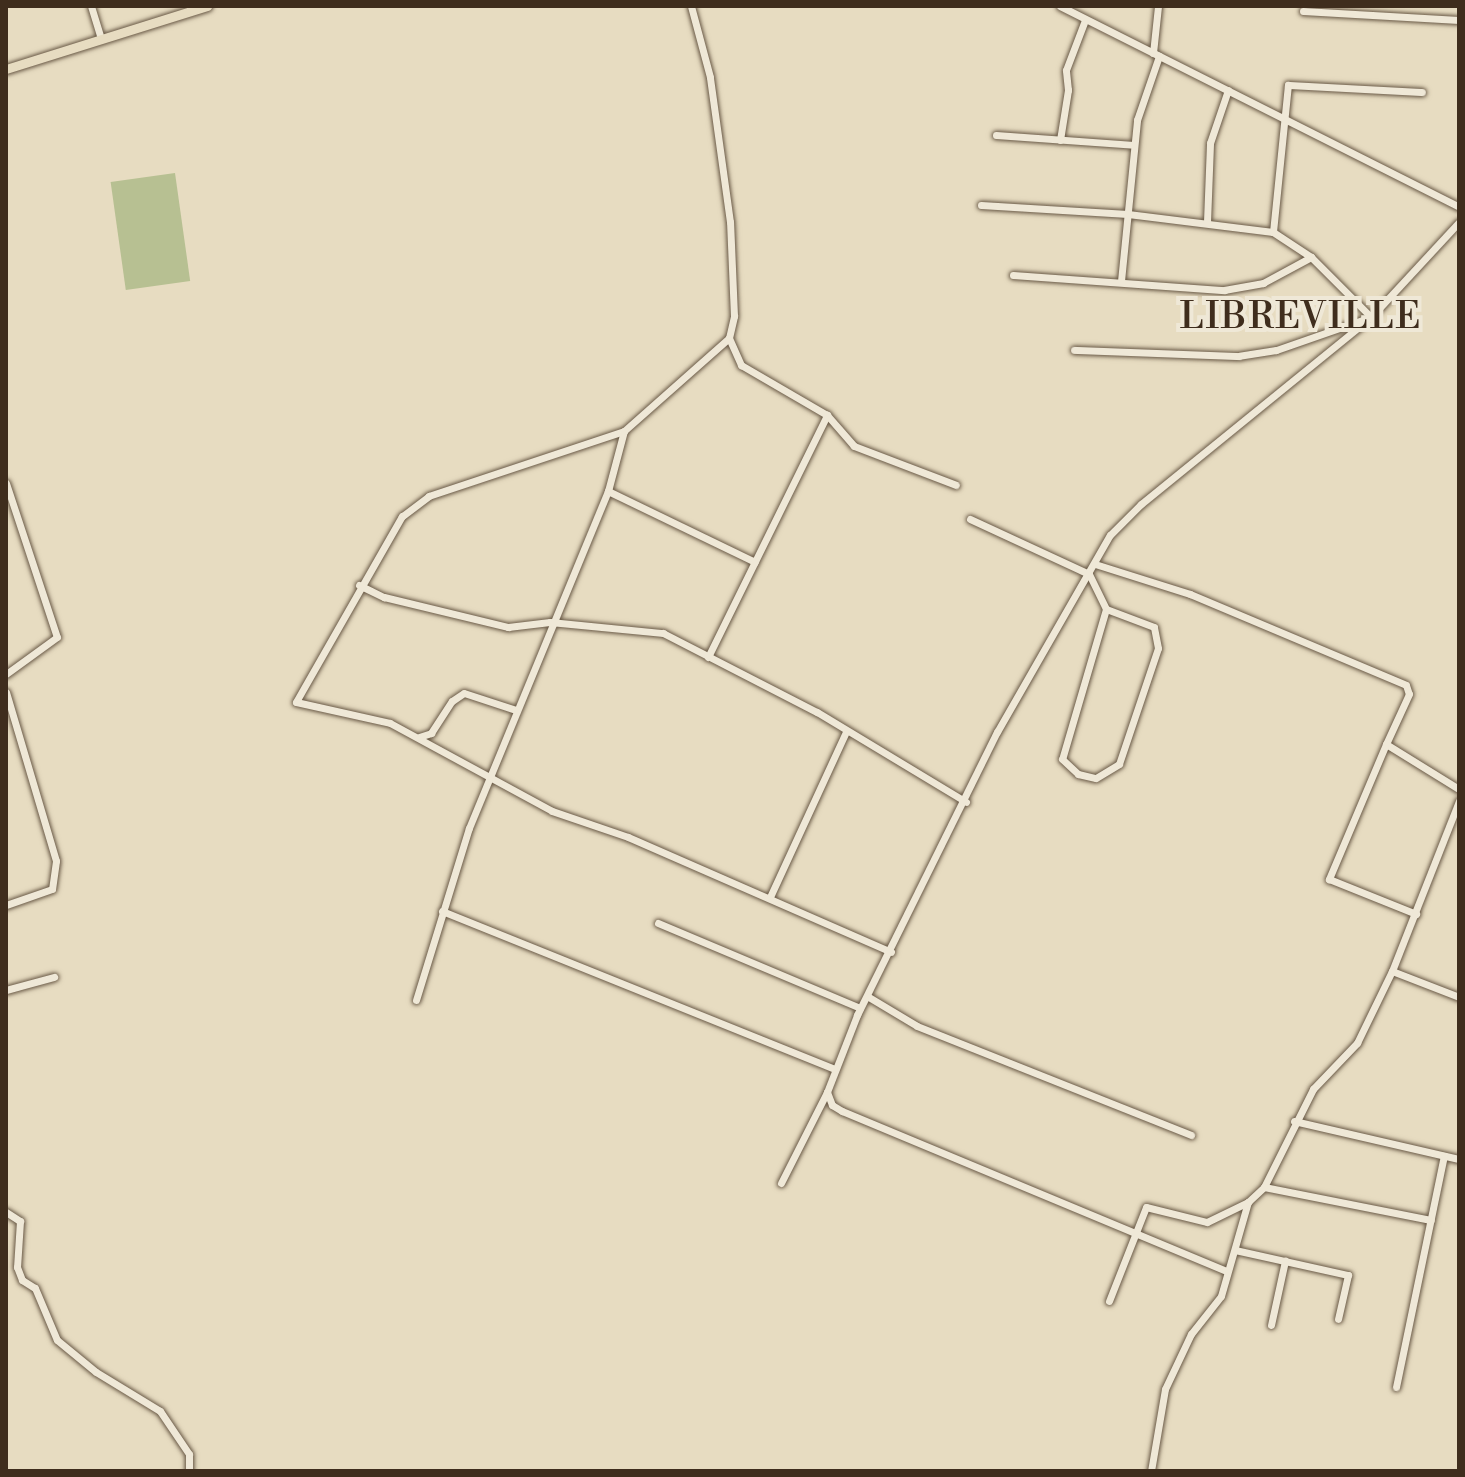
<!DOCTYPE html>
<style>
body{margin:0}
#map{position:relative;width:1465px;height:1477px;overflow:hidden;background:#e7dcc1;font-family:"Libre Bodoni",serif}
div>[style]{position:absolute}
.green>*{inset:0;background:#b7c092;transform-origin:0 0}
.roads{filter:drop-shadow(0 0 2px #695946) drop-shadow(0 0 2px #695946)}
.minor>*{height:7px;margin:-3.5px;padding:0 3.5px;transform-origin:3.5px;border-radius:3.5px;background:#efe8d7}
.major>*{height:9px;margin:-4.5px;padding:0 4.5px;transform-origin:4.5px;border-radius:4.5px;background:#e7dcc1}
span{translate:-50% -50%;white-space:nowrap;text-align:center;line-height:1.15;-webkit-text-stroke:8px #efe8d7;paint-order:stroke}
.quarter-label{font-size:36px;color:#3f2d1d;letter-spacing:2px}
.frame{position:absolute;inset:0;border:8px solid #3f2d1d;pointer-events:none}
</style>
<div id="map">
<div class="green">
<div style="left:175px;top:173px;width:109px;height:65px;rotate:82deg"></div>
</div>
<div class="roads">
<div class="minor">
<div style="left:91px;top:6px;width:34px;rotate:73deg"></div>
<div style="left:1060px;top:6px;width:447px;rotate:26.7deg"></div>
<div style="left:1303px;top:11px;width:156px;rotate:3.3deg"></div>
<div style="left:1153px;top:53px;width:47px;rotate:-83.9deg"></div>
<div style="left:996px;top:135px;width:138px;rotate:4.1deg"></div>
<div style="left:1060px;top:140px;width:51px;rotate:-80.9deg"></div>
<div style="left:1068px;top:90px;width:20px;rotate:-96deg"></div>
<div style="left:1066px;top:70px;width:53px;rotate:-69.2deg"></div>
<div style="left:981px;top:205px;width:147px;rotate:3.5deg"></div>
<div style="left:1128px;top:214px;width:146px;rotate:7.1deg"></div>
<div style="left:1273px;top:232px;width:45px;rotate:33.3deg"></div>
<div style="left:1311px;top:257px;width:85px;rotate:45deg"></div>
<div style="left:1371px;top:317px;width:101px;rotate:160.8deg"></div>
<div style="left:1276px;top:350px;width:37px;rotate:171deg"></div>
<div style="left:1239px;top:356px;width:165px;rotate:-177.9deg"></div>
<div style="left:1207px;top:222px;width:79px;rotate:-87.8deg"></div>
<div style="left:1210px;top:143px;width:56px;rotate:-71.2deg"></div>
<div style="left:1273px;top:232px;width:148px;rotate:-84.2deg"></div>
<div style="left:1288px;top:85px;width:134px;rotate:3deg"></div>
<div style="left:1013px;top:275px;width:212px;rotate:4.1deg"></div>
<div style="left:1224px;top:290px;width:40px;rotate:-10deg"></div>
<div style="left:1263px;top:283px;width:55px;rotate:-28.4deg"></div>
<div style="left:1121px;top:281px;width:162px;rotate:-84.3deg"></div>
<div style="left:1137px;top:120px;width:68px;rotate:-71deg"></div>
<div style="left:729px;top:338px;width:30px;rotate:66deg"></div>
<div style="left:741px;top:365px;width:99px;rotate:30.2deg"></div>
<div style="left:827px;top:415px;width:41px;rotate:48.9deg"></div>
<div style="left:854px;top:446px;width:109px;rotate:20.9deg"></div>
<div style="left:624px;top:431px;width:206px;rotate:161.6deg"></div>
<div style="left:429px;top:496px;width:34px;rotate:143deg"></div>
<div style="left:402px;top:516px;width:214px;rotate:119.7deg"></div>
<div style="left:296px;top:702px;width:96px;rotate:12.6deg"></div>
<div style="left:390px;top:723px;width:184px;rotate:28.5deg"></div>
<div style="left:552px;top:811px;width:80px;rotate:18.9deg"></div>
<div style="left:628px;top:837px;width:287px;rotate:23.6deg"></div>
<div style="left:6px;top:483px;width:162px;rotate:71.7deg"></div>
<div style="left:57px;top:637px;width:63px;rotate:144deg"></div>
<div style="left:608px;top:491px;width:163px;rotate:25.8deg"></div>
<div style="left:970px;top:519px;width:131px;rotate:24.8deg"></div>
<div style="left:1089px;top:574px;width:39px;rotate:64deg"></div>
<div style="left:1106px;top:609px;width:156px;rotate:106.3deg"></div>
<div style="left:1062px;top:759px;width:22px;rotate:43deg"></div>
<div style="left:1078px;top:774px;width:18px;rotate:13deg"></div>
<div style="left:1096px;top:778px;width:27px;rotate:-31deg"></div>
<div style="left:1119px;top:764px;width:122px;rotate:-71.4deg"></div>
<div style="left:1158px;top:648px;width:21px;rotate:-101deg"></div>
<div style="left:1154px;top:627px;width:51px;rotate:-159.4deg"></div>
<div style="left:1095px;top:564px;width:100px;rotate:17.5deg"></div>
<div style="left:1190px;top:594px;width:234px;rotate:22.8deg"></div>
<div style="left:1406px;top:685px;width:9px;rotate:72deg"></div>
<div style="left:1409px;top:694px;width:55px;rotate:114.7deg"></div>
<div style="left:1386px;top:744px;width:86px;rotate:31.7deg"></div>
<div style="left:359px;top:585px;width:28px;rotate:26deg"></div>
<div style="left:384px;top:597px;width:128px;rotate:13.6deg"></div>
<div style="left:508px;top:627px;width:42px;rotate:-6.8deg"></div>
<div style="left:550px;top:622px;width:114px;rotate:5.6deg"></div>
<div style="left:663px;top:633px;width:173px;rotate:27.2deg"></div>
<div style="left:817px;top:712px;width:174px;rotate:31.1deg"></div>
<div style="left:708px;top:657px;width:270px;rotate:-63.8deg"></div>
<div style="left:6px;top:692px;width:176px;rotate:73.5deg"></div>
<div style="left:56px;top:861px;width:28px;rotate:98deg"></div>
<div style="left:52px;top:889px;width:49px;rotate:160.8deg"></div>
<div style="left:419px;top:737px;width:13px;rotate:-18deg"></div>
<div style="left:431px;top:733px;width:38px;rotate:-57deg"></div>
<div style="left:452px;top:701px;width:14px;rotate:-34deg"></div>
<div style="left:464px;top:693px;width:55px;rotate:18.1deg"></div>
<div style="left:1386px;top:744px;width:147px;rotate:112.9deg"></div>
<div style="left:1329px;top:879px;width:94px;rotate:21.9deg"></div>
<div style="left:770px;top:897px;width:182px;rotate:-65.3deg"></div>
<div style="left:442px;top:911px;width:424px;rotate:21.9deg"></div>
<div style="left:658px;top:923px;width:219px;rotate:22.8deg"></div>
<div style="left:1392px;top:971px;width:72px;rotate:21.2deg"></div>
<div style="left:6px;top:990px;width:50px;rotate:-15.2deg"></div>
<div style="left:867px;top:996px;width:58px;rotate:31deg"></div>
<div style="left:917px;top:1026px;width:295px;rotate:21.7deg"></div>
<div style="left:416px;top:1000px;width:180px;rotate:-72.9deg"></div>
<div style="left:469px;top:828px;width:365px;rotate:-67.6deg"></div>
<div style="left:608px;top:491px;width:62px;rotate:-75.1deg"></div>
<div style="left:624px;top:431px;width:140px;rotate:-41.5deg"></div>
<div style="left:729px;top:338px;width:23px;rotate:-77deg"></div>
<div style="left:734px;top:316px;width:94px;rotate:-92.4deg"></div>
<div style="left:730px;top:222px;width:146px;rotate:-97.9deg"></div>
<div style="left:710px;top:77px;width:73px;rotate:-105deg"></div>
<div style="left:827px;top:1092px;width:14px;rotate:69deg"></div>
<div style="left:832px;top:1105px;width:12px;rotate:31deg"></div>
<div style="left:842px;top:1111px;width:417px;rotate:22.6deg"></div>
<div style="left:1294px;top:1121px;width:169px;rotate:13deg"></div>
<div style="left:781px;top:1183px;width:102px;rotate:-63.2deg"></div>
<div style="left:827px;top:1092px;width:83px;rotate:-68.7deg"></div>
<div style="left:857px;top:1015px;width:316px;rotate:-63.7deg"></div>
<div style="left:997px;top:732px;width:227px;rotate:-60.2deg"></div>
<div style="left:1110px;top:535px;width:44px;rotate:-45deg"></div>
<div style="left:1141px;top:504px;width:296px;rotate:-39.1deg"></div>
<div style="left:1371px;top:317px;width:129px;rotate:-47.2deg"></div>
<div style="left:1264px;top:1187px;width:170px;rotate:11.2deg"></div>
<div style="left:6px;top:1212px;width:17px;rotate:33deg"></div>
<div style="left:20px;top:1221px;width:46px;rotate:93.7deg"></div>
<div style="left:17px;top:1267px;width:14px;rotate:69deg"></div>
<div style="left:22px;top:1280px;width:15px;rotate:32deg"></div>
<div style="left:35px;top:1288px;width:56px;rotate:67.1deg"></div>
<div style="left:57px;top:1340px;width:50px;rotate:39.4deg"></div>
<div style="left:96px;top:1372px;width:75px;rotate:31.4deg"></div>
<div style="left:160px;top:1411px;width:52px;rotate:56deg"></div>
<div style="left:189px;top:1454px;width:17px;rotate:90deg"></div>
<div style="left:1235px;top:1250px;width:116px;rotate:12.5deg"></div>
<div style="left:1348px;top:1275px;width:45px;rotate:102.8deg"></div>
<div style="left:1109px;top:1301px;width:101px;rotate:-68.5deg"></div>
<div style="left:1146px;top:1207px;width:63px;rotate:13.8deg"></div>
<div style="left:1207px;top:1222px;width:46px;rotate:-26deg"></div>
<div style="left:1271px;top:1325px;width:66px;rotate:-77.7deg"></div>
<div style="left:1396px;top:1387px;width:236px;rotate:-78.3deg"></div>
<div style="left:1151px;top:1471px;width:83px;rotate:-80.3deg"></div>
<div style="left:1165px;top:1389px;width:61px;rotate:-64.7deg"></div>
<div style="left:1191px;top:1334px;width:48px;rotate:-51.7deg"></div>
<div style="left:1221px;top:1296px;width:98px;rotate:-74deg"></div>
<div style="left:1248px;top:1202px;width:22px;rotate:-43deg"></div>
<div style="left:1264px;top:1187px;width:110px;rotate:-63.4deg"></div>
<div style="left:1313px;top:1089px;width:64px;rotate:-46.3deg"></div>
<div style="left:1357px;top:1043px;width:80px;rotate:-64.1deg"></div>
<div style="left:1392px;top:971px;width:183px;rotate:-68.5deg"></div>
</div>
<div class="major">
<div style="left:6px;top:69px;width:211px;rotate:-17.4deg"></div>
</div>
</div>
<div class="quarter-label">
<span style="left:1301px;top:318px">LIBREVILLE</span>
</div>
<div class="frame"></div>
</div>
